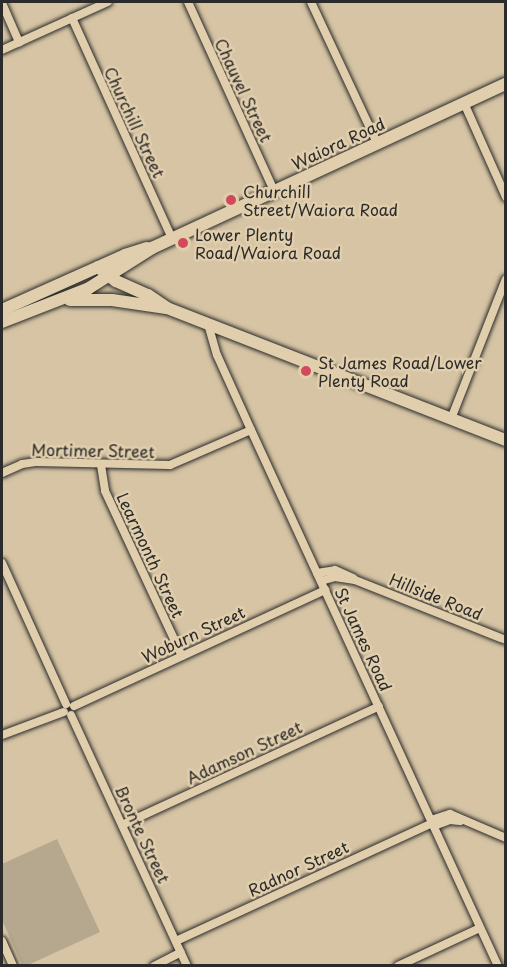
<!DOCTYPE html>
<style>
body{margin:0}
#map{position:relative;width:507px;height:967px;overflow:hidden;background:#d6c4a4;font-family:"Playpen Sans",sans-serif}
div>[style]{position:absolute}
.green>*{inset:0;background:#b6a88e}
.roads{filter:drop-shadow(0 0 2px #2b2b2b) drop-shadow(0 0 2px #2b2b2b)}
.minor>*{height:8px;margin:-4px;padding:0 4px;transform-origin:4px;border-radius:4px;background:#e1ceac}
.secondary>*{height:12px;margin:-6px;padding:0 6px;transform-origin:6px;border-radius:6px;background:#e1ceac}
.dots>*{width:16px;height:16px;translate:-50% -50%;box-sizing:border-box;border:3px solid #e1ceac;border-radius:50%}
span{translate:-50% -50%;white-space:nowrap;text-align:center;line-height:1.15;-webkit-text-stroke:5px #e1ceac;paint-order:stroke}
.street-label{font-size:16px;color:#2b2b2b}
.poi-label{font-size:16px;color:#2b2b2b}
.left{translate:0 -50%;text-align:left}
.frame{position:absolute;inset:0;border:3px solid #2b2b2b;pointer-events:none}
</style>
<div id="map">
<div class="green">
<div style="clip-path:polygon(57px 839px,100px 932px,28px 965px,22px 965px,2px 920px,2px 864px)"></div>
</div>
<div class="roads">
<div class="minor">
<div style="left:188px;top:2px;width:208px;rotate:65.5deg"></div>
<div style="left:311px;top:2px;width:156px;rotate:64.9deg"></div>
<div style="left:2px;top:3px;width:43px;rotate:66.4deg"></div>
<div style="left:72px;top:18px;width:242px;rotate:65.6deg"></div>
<div style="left:2px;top:50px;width:116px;rotate:-24.4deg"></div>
<div style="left:464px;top:103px;width:103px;rotate:65.9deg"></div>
<div style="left:208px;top:324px;width:32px;rotate:74deg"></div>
<div style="left:217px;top:355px;width:82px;rotate:65.6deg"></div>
<div style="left:251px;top:430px;width:590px;rotate:65.26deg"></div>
<div style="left:451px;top:419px;width:150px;rotate:-68.6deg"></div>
<div style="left:101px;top:465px;width:26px;rotate:81deg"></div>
<div style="left:105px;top:491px;width:182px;rotate:65deg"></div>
<div style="left:2px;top:473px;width:22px;rotate:-24deg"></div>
<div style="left:22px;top:464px;width:15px;rotate:-8deg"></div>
<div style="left:37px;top:462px;width:133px;rotate:1.3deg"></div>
<div style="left:170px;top:465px;width:88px;rotate:-23.4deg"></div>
<div style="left:2px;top:563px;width:155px;rotate:65.6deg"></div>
<div style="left:317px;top:573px;width:18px;rotate:-9deg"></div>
<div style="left:335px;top:570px;width:20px;rotate:24deg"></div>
<div style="left:321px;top:581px;width:15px;rotate:-16deg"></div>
<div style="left:335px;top:577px;width:20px;rotate:9deg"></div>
<div style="left:355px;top:580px;width:162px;rotate:21.7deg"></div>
<div style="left:74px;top:706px;width:277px;rotate:-24.8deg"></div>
<div style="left:71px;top:715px;width:277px;rotate:65.2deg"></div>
<div style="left:2px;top:735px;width:66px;rotate:-20.4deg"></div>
<div style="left:431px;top:820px;width:20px;rotate:-18deg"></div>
<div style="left:450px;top:814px;width:61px;rotate:23.2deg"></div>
<div style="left:122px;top:825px;width:283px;rotate:-24.8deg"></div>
<div style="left:434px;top:826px;width:17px;rotate:-21deg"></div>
<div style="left:450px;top:820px;width:10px;rotate:6deg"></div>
<div style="left:2px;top:941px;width:27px;rotate:66deg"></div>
<div style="left:176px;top:941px;width:282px;rotate:-24.7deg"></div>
<div style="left:154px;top:966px;width:30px;rotate:-27deg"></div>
<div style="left:398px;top:966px;width:90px;rotate:-24.9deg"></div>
</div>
<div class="secondary">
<div style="left:98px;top:267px;width:23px;rotate:38deg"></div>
<div style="left:116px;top:281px;width:35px;rotate:24deg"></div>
<div style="left:148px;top:295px;width:23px;rotate:34deg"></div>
<div style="left:167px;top:308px;width:364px;rotate:21.3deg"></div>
<div style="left:70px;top:300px;width:42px"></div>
<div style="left:112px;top:300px;width:55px;rotate:8.4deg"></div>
<div style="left:2px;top:310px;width:135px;rotate:-24.1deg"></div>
<div style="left:125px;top:255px;width:23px;rotate:-18deg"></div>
<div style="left:2px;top:322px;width:93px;rotate:-21.3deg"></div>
<div style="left:89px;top:288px;width:75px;rotate:-32.4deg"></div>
<div style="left:152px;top:248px;width:390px;rotate:-24.9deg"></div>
</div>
</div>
<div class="dots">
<div style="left:231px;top:200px;background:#d1495b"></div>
<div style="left:183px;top:243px;background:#d1495b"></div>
<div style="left:306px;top:371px;background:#d1495b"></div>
</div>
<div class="street-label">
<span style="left:244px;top:90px;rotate:65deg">Chauvel Street</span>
<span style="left:135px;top:122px;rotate:65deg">Churchill Street</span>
<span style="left:338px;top:143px;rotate:-25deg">Waiora Road</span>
<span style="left:93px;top:450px;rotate:1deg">Mortimer Street</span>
<span style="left:151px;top:555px;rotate:65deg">Learmonth Street</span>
<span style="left:436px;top:596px;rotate:22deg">Hillside Road</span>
<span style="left:193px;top:634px;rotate:-25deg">Woburn Street</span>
<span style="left:364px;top:639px;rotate:65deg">St James Road</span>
<span style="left:244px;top:752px;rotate:-25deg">Adamson Street</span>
<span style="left:143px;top:834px;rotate:65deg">Bronte Street</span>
<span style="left:298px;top:868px;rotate:-25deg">Radnor Street</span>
</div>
<div class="poi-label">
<span class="left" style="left:243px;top:200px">Churchill<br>Street/Waiora Road</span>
<span class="left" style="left:195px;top:243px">Lower Plenty<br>Road/Waiora Road</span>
<span class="left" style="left:318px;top:371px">St James Road/Lower<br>Plenty Road</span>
</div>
<div class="frame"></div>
</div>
